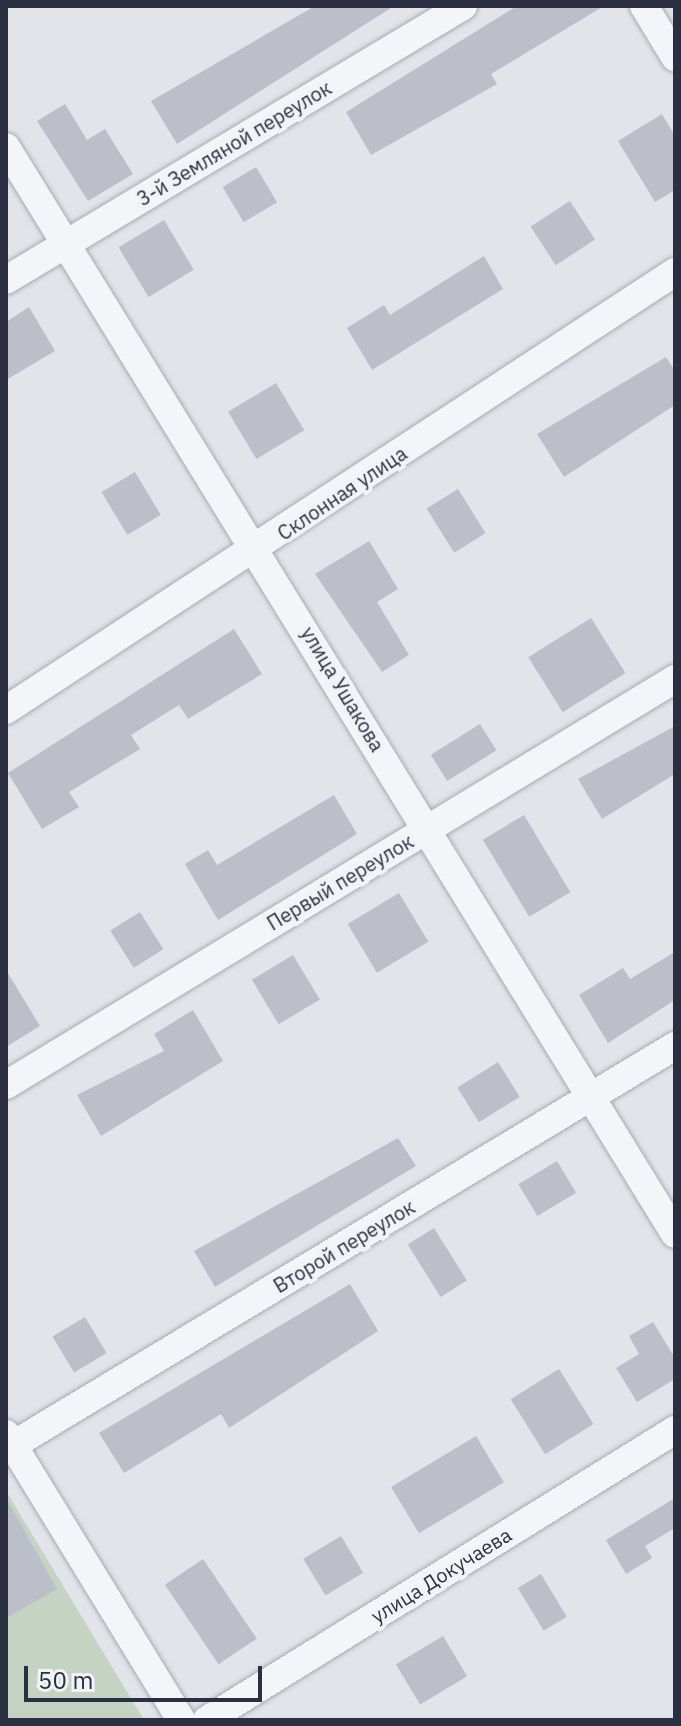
<!DOCTYPE html>
<meta charset="utf-8">
<style>
body{margin:0}
#map{position:relative;width:681px;height:1726px;overflow:hidden;background:#e2e4ea;font-family:"IBM Plex Sans",sans-serif}
div>[style]{position:absolute}
.green>*{inset:0;background:#c5d3c3}
.building>*{inset:0;background:#bcbfc9;transform-origin:0 0}
.roads{filter:drop-shadow(0 0 2px #a7aab4) drop-shadow(0 0 2px #a7aab4)}
.minor>*{height:28px;margin:-14px;padding:0 14px;transform-origin:14px;border-radius:14px;background:#f4f5f8}
span{translate:-50% -50%;white-space:nowrap;text-align:center;line-height:1.15;-webkit-text-stroke:8px #f1f3f7;paint-order:stroke}
.street-label{font-size:20px;color:#2a3041}
.frame{position:absolute;inset:0;border:8px solid #2a3041;pointer-events:none}
.scale{position:absolute;left:24px;top:1666px;width:238px;height:36px;box-sizing:border-box;border:4px solid #2a3041;border-top:0;padding-left:10px;font-size:24px;line-height:28px;white-space:nowrap;color:#2a3041;-webkit-text-stroke:6px #f1f3f7;paint-order:stroke}
</style>
<div id="map">
<div class="green">
<div style="clip-path:polygon(6px 1491px,144px 1720px,6px 1720px)"></div>
</div>
<div class="building">
<div style="clip-path:polygon(315px 6px,394px 6px,177px 144px,151px 101px)"></div>
<div style="clip-path:polygon(517px 6px,604px 6px,491px 74px,497px 84px,371px 155px,346px 112px)"></div>
<div style="clip-path:polygon(65px 104px,87px 140px,105px 129px,133px 174px,88px 201px,37px 121px)"></div>
<div style="clip-path:polygon(662px 114px,675px 136px,675px 190px,655px 202px,618px 141px)"></div>
<div style="left:256px;top:167px;width:41px;height:39px;rotate:59deg"></div>
<div style="left:570px;top:201px;width:46px;height:47px;rotate:57deg"></div>
<div style="left:164px;top:220px;width:58px;height:53px;rotate:59deg"></div>
<div style="clip-path:polygon(484px 256px,503px 289px,372px 370px,347px 328px,384px 305px,390px 315px)"></div>
<div style="clip-path:polygon(29px 307px,55px 351px,6px 380px,6px 322px)"></div>
<div style="clip-path:polygon(666px 357px,675px 371px,675px 405px,564px 477px,537px 434px)"></div>
<div style="left:276px;top:383px;width:55px;height:56px;rotate:59deg"></div>
<div style="left:135px;top:472px;width:50px;height:39px;rotate:59deg"></div>
<div style="left:458px;top:489px;width:52px;height:37px;rotate:58deg"></div>
<div style="clip-path:polygon(369px 541px,398px 589px,377px 602px,409px 655px,382px 672px,315px 574px)"></div>
<div style="left:591px;top:618px;width:65px;height:74px;rotate:58deg"></div>
<div style="clip-path:polygon(234px 629px,262px 674px,188px 719px,179px 705px,131px 735px,140px 749px,69px 792px,79px 807px,42px 829px,8px 773px)"></div>
<div style="left:480px;top:724px;width:31px;height:58px;rotate:58deg"></div>
<div style="clip-path:polygon(675px 726px,675px 774px,602px 819px,578px 779px)"></div>
<div style="clip-path:polygon(334px 795px,357px 834px,218px 920px,185px 864px,208px 850px,217px 865px)"></div>
<div style="left:524px;top:815px;width:90px;height:48px;rotate:59deg"></div>
<div style="left:399px;top:893px;width:57px;height:60px;rotate:59deg"></div>
<div style="left:140px;top:912px;width:44px;height:35px;rotate:58deg"></div>
<div style="clip-path:polygon(675px 952px,675px 1000px,608px 1043px,579px 995px,623px 968px,630px 979px)"></div>
<div style="left:293px;top:955px;width:52px;height:48px;rotate:59deg"></div>
<div style="clip-path:polygon(6px 970px,40px 1026px,6px 1047px)"></div>
<div style="clip-path:polygon(193px 1010px,223px 1061px,101px 1136px,77px 1095px,164px 1051px,154px 1034px)"></div>
<div style="left:498px;top:1062px;width:41px;height:48px;rotate:58deg"></div>
<div style="clip-path:polygon(398px 1138px,416px 1166px,215px 1287px,194px 1251px)"></div>
<div style="left:557px;top:1161px;width:37px;height:45px;rotate:59deg"></div>
<div style="left:434px;top:1228px;width:62px;height:31px;rotate:58deg"></div>
<div style="clip-path:polygon(350px 1284px,378px 1331px,229px 1428px,221px 1414px,124px 1473px,99px 1433px)"></div>
<div style="left:85px;top:1317px;width:42px;height:38px;rotate:59deg"></div>
<div style="clip-path:polygon(653px 1322px,675px 1358px,675px 1379px,637px 1402px,616px 1368px,639px 1354px,629px 1336px)"></div>
<div style="left:559px;top:1369px;width:65px;height:57px;rotate:58deg"></div>
<div style="left:476px;top:1436px;width:54px;height:99px;rotate:59deg"></div>
<div style="clip-path:polygon(6px 1498px,57px 1589px,6px 1618px)"></div>
<div style="clip-path:polygon(675px 1498px,675px 1528px,645px 1546px,652px 1558px,626px 1574px,606px 1540px)"></div>
<div style="left:341px;top:1536px;width:43px;height:44px;rotate:59deg"></div>
<div style="left:203px;top:1559px;width:96px;height:46px;rotate:56deg"></div>
<div style="left:541px;top:1574px;width:50px;height:27px;rotate:59deg"></div>
<div style="left:443px;top:1636px;width:47px;height:55px;rotate:59deg"></div>
</div>
<div class="roads">
<div class="minor">
<div style="left:644px;top:6px;width:60px;rotate:58.7deg"></div>
<div style="left:6px;top:147px;width:1276px;rotate:58.39deg"></div>
<div style="left:6px;top:280px;width:533px;rotate:-30.95deg"></div>
<div style="left:6px;top:710px;width:800px;rotate:-33.21deg"></div>
<div style="left:6px;top:1085px;width:783px;rotate:-31.25deg"></div>
<div style="left:6px;top:1434px;width:335px;rotate:58.5deg"></div>
<div style="left:13px;top:1445px;width:773px;rotate:-31.08deg"></div>
<div style="left:207px;top:1720px;width:551px;rotate:-31.78deg"></div>
</div>
</div>
<div class="street-label">
<span style="left:234px;top:143px;rotate:-31deg">3-й Земляной переулок</span>
<span style="left:342px;top:493px;rotate:-34deg">Склонная улица</span>
<span style="left:343px;top:689px;rotate:59deg">улица Ушакова</span>
<span style="left:340px;top:882px;rotate:-31deg">Первый переулок</span>
<span style="left:344px;top:1246px;rotate:-31deg">Второй переулок</span>
<span style="left:441px;top:1575px;rotate:-32deg">улица Докучаева</span>
</div>
<div class="frame"></div>
<div class="scale">50 m</div>
</div>
